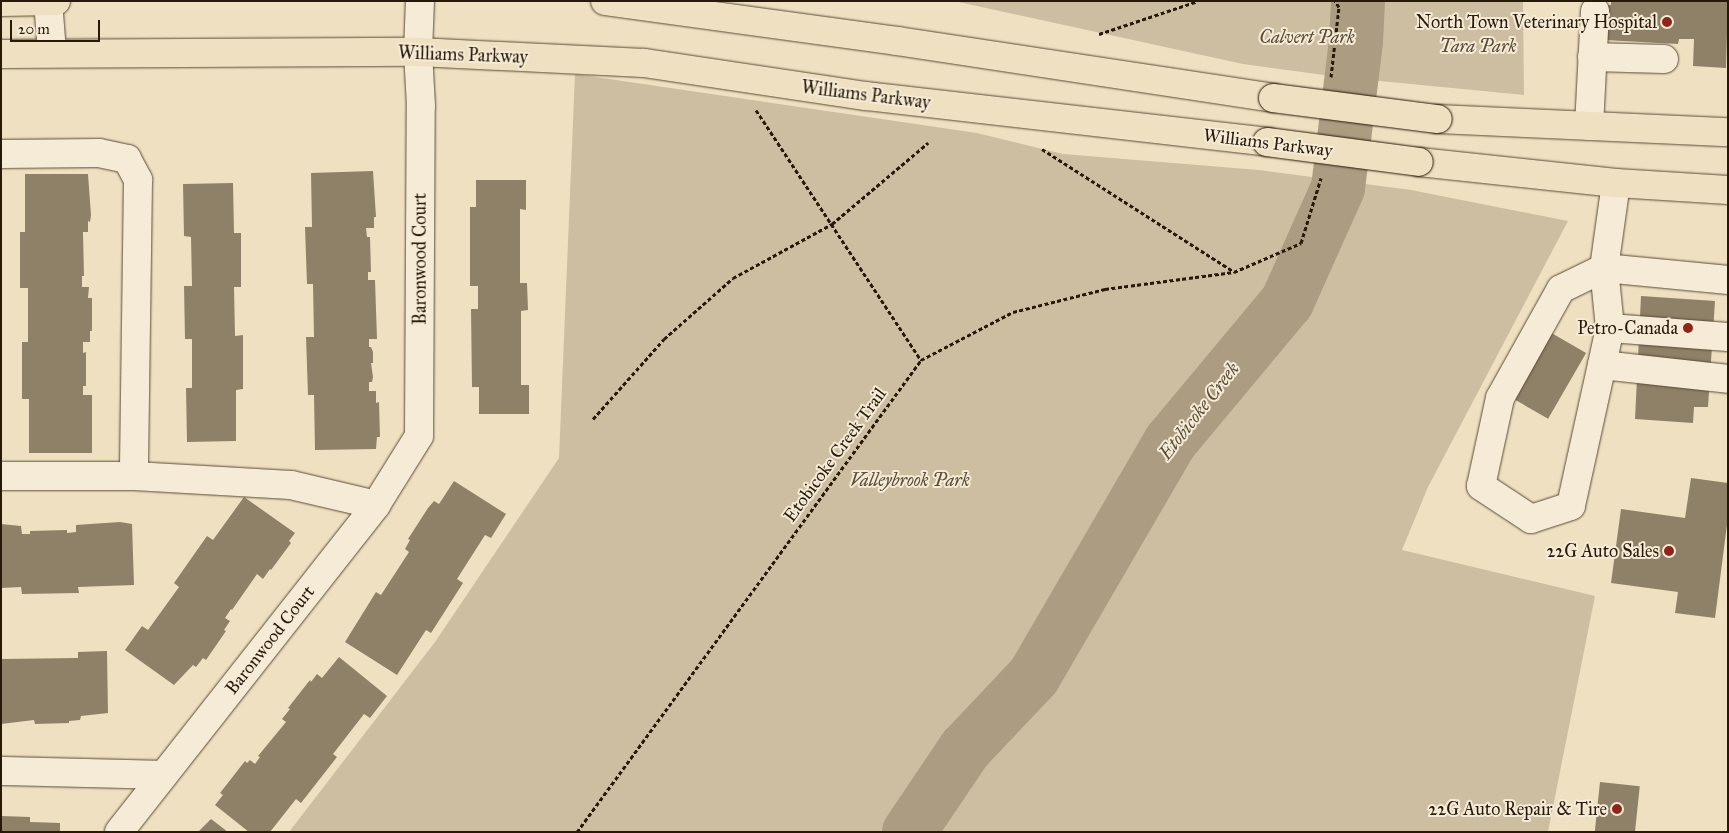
<!DOCTYPE html>
<style>
body{margin:0}
#map{position:relative;width:1729px;height:833px;overflow:hidden;background:#efe0c1;font-family:"IM FELL Great Primer",serif}
div>[style]{position:absolute}
.green>*{inset:0;background:#cdbea2}
.river>*{height:54px;margin:-27px;padding:0 27px;transform-origin:27px;border-radius:27px;background:#ab9c82}
.building>*{inset:0;background:#8f8068;transform-origin:0 0}
.path>*{height:3px;margin-top:-1.5px;transform-origin:0;background:repeating-linear-gradient(90deg,#271908 0 4px,transparent 0 6.5px)}
.roads{filter:drop-shadow(0 0 1px #594b36) drop-shadow(0 0 1px #594b36)}
.minor>*{height:28px;margin:-14px;padding:0 14px;transform-origin:14px;border-radius:14px;background:#f5ebd7}
.major>*{height:28px;margin:-14px;padding:0 14px;transform-origin:14px;border-radius:14px;background:#efe0c1}
.bridges{filter:drop-shadow(0 0 1px #271908) drop-shadow(0 0 1px #271908)}
.major-bridge>*{height:28px;margin:-14px;padding:0 14px;transform-origin:14px;border-radius:14px;background:#efe0c1}
.dots>*{width:14px;height:14px;translate:-50% -50%;box-sizing:border-box;border:2px solid #f5ebd7;border-radius:50%}
span{translate:-50% -50%;white-space:nowrap;text-align:center;line-height:1.15;-webkit-text-stroke:4px #f5ebd7;paint-order:stroke}
.poi-label{font-size:18px;color:#271908}
.right{translate:-100% -50%;text-align:right}
.park-label{font-size:18px;color:#594b36;font-style:italic}
.street-label{font-size:18px;color:#271908}
.water-label{font-size:19px;color:#5c4d39;font-style:italic}
.frame{position:absolute;inset:0;border:2px solid #271908;pointer-events:none}
.scale{position:absolute;left:10px;top:20px;width:90px;height:22px;box-sizing:border-box;border:2px solid #271908;border-top:0;padding-left:6px;font-size:15px;line-height:18px;white-space:nowrap;color:#271908;-webkit-text-stroke:4px #f5ebd7;paint-order:stroke}
</style>
<div id="map">
<div class="green">
<div style="clip-path:polygon(954px 1px,1523px 1px,1524px 95px,1339px 77px,1243px 64px)"></div>
<div style="clip-path:polygon(575px 74px,977px 133px,1063px 154px,1259px 170px,1411px 190px,1568px 221px,1428px 487px,1402px 550px,1595px 596px,1548px 832px,289px 832px,435px 642px,559px 458px)"></div>
</div>
<div class="river">
<div style="left:909px;top:832px;width:100px;rotate:-56deg"></div>
<div style="left:965px;top:749px;width:100px;rotate:-46.6deg"></div>
<div style="left:1034px;top:676px;width:272px;rotate:-59.8deg"></div>
<div style="left:1171px;top:441px;width:181px;rotate:-50.2deg"></div>
<div style="left:1287px;top:302px;width:125px;rotate:-65.9deg"></div>
<div style="left:1338px;top:188px;width:148px;rotate:-83deg"></div>
<div style="left:1356px;top:41px;width:40px;rotate:-87.1deg"></div>
</div>
<div class="building">
<div style="clip-path:polygon(1611px 1px,1728px 1px,1726px 68px,1693px 66px,1694px 39px,1679px 39px,1678px 44px,1605px 40px,1607px 5px,1611px 5px)"></div>
<div style="clip-path:polygon(373px 171px,376px 217px,374px 217px,374px 228px,366px 228px,367px 237px,370px 237px,371px 272px,368px 272px,368px 280px,375px 280px,377px 339px,369px 339px,369px 347px,371px 347px,373px 352px,373px 363px,371px 363px,373px 377px,372px 382px,369px 382px,369px 391px,376px 391px,376px 403px,379px 402px,380px 437px,377px 437px,376px 449px,315px 450px,314px 395px,308px 395px,306px 337px,314px 337px,313px 284px,307px 284px,305px 227px,312px 227px,311px 173px)"></div>
<div style="clip-path:polygon(25px 174px,88px 174px,91px 215px,90px 222px,88px 221px,88px 232px,83px 232px,84px 276px,82px 276px,82px 287px,89px 287px,88px 298px,92px 298px,92px 331px,90px 331px,90px 342px,83px 342px,83px 353px,86px 352px,86px 386px,83px 386px,83px 395px,92px 395px,92px 453px,29px 453px,29px 399px,22px 399px,22px 342px,28px 342px,28px 288px,20px 288px,20px 232px,25px 232px)"></div>
<div style="clip-path:polygon(476px 180px,526px 180px,526px 210px,520px 209px,520px 283px,527px 283px,528px 310px,521px 311px,521px 385px,529px 385px,529px 414px,479px 414px,479px 387px,472px 387px,471px 309px,478px 309px,478px 286px,470px 286px,470px 207px,476px 207px)"></div>
<div style="clip-path:polygon(233px 183px,234px 233px,241px 233px,241px 287px,234px 287px,235px 336px,243px 335px,243px 389px,236px 390px,236px 441px,187px 442px,186px 388px,192px 388px,192px 339px,185px 339px,184px 286px,192px 286px,191px 237px,184px 236px,183px 184px)"></div>
<div style="clip-path:polygon(1641px 296px,1715px 301px,1708px 407px,1694px 407px,1693px 423px,1635px 419px)"></div>
<div style="left:1548px;top:331px;width:44px;height:76px;rotate:30deg"></div>
<div style="clip-path:polygon(1691px 478px,1728px 483px,1728px 517px,1715px 618px,1675px 613px,1678px 592px,1611px 583px,1621px 509px,1685px 518px)"></div>
<div style="clip-path:polygon(454px 481px,506px 514px,491px 538px,485px 535px,457px 579px,463px 583px,431px 633px,426px 630px,397px 675px,345px 642px,376px 592px,381px 595px,409px 552px,405px 549px,410px 540px,408px 539px,428px 508px,434px 501px,439px 504px)"></div>
<div style="clip-path:polygon(244px 497px,295px 533px,289px 541px,291px 543px,271px 570px,270px 569px,263px 579px,257px 574px,232px 610px,231px 609px,225px 618px,230px 621px,224px 630px,226px 631px,206px 660px,203px 658px,196px 667px,193px 665px,174px 685px,125px 650px,142px 626px,148px 630px,179px 587px,174px 583px,207px 536px,213px 540px)"></div>
<div style="clip-path:polygon(120px 522px,132px 524px,134px 585px,78px 587px,79px 593px,22px 594px,21px 587px,1px 588px,1px 524px,21px 526px,22px 534px,30px 534px,30px 531px,67px 530px,67px 533px,76px 532px,76px 525px)"></div>
<div style="clip-path:polygon(107px 651px,108px 713px,81px 716px,80px 720px,69px 721px,69px 723px,35px 724px,34px 720px,1px 724px,1px 659px,78px 658px,78px 652px)"></div>
<div style="clip-path:polygon(339px 657px,387px 696px,370px 718px,364px 714px,333px 754px,337px 757px,301px 803px,296px 799px,270px 832px,249px 832px,215px 805px,223px 795px,220px 793px,245px 761px,247px 763px,250px 760px,255px 764px,260px 757px,258px 756px,286px 722px,282px 719px,290px 709px,288px 708px,310px 680px,311px 682px,317px 674px,322px 678px)"></div>
<div style="left:1600px;top:782px;width:40px;height:50px;rotate:6deg"></div>
<div style="clip-path:polygon(1px 816px,30px 817px,30px 822px,60px 823px,60px 832px,1px 832px)"></div>
<div style="clip-path:polygon(211px 819px,228px 832px,198px 832px)"></div>
</div>
<div class="path">
<div style="left:1099px;top:34px;width:104px;rotate:-18.4deg"></div>
<div style="left:1331px;top:77px;width:70px;rotate:-83.5deg"></div>
<div style="left:1339px;top:7px;width:7px;rotate:-124deg"></div>
<div style="left:756px;top:110px;width:300px;rotate:56.6deg"></div>
<div style="left:1042px;top:149px;width:228px;rotate:32.6deg"></div>
<div style="left:593px;top:419px;width:107px;rotate:-48.4deg"></div>
<div style="left:664px;top:339px;width:92px;rotate:-41.5deg"></div>
<div style="left:733px;top:278px;width:113px;rotate:-28.6deg"></div>
<div style="left:832px;top:224px;width:126px;rotate:-40.2deg"></div>
<div style="left:577px;top:832px;width:584px;rotate:-53.91deg"></div>
<div style="left:921px;top:360px;width:104px;rotate:-27.6deg"></div>
<div style="left:1013px;top:312px;width:95px;rotate:-14deg"></div>
<div style="left:1105px;top:289px;width:130px;rotate:-7.5deg"></div>
<div style="left:1234px;top:272px;width:73px;rotate:-23.4deg"></div>
<div style="left:1301px;top:243px;width:68px;rotate:-72.9deg"></div>
</div>
<div class="roads">
<div class="minor">
<div style="left:48px;top:1px;width:51px;rotate:85.5deg"></div>
<div style="left:1592px;top:57px;width:72px;rotate:1.6deg"></div>
<div style="left:1589px;top:126px;width:115px;rotate:-87deg"></div>
<div style="left:1px;top:154px;width:98px;rotate:-0.6deg"></div>
<div style="left:99px;top:153px;width:29px;rotate:12deg"></div>
<div style="left:127px;top:159px;width:24px;rotate:62deg"></div>
<div style="left:138px;top:180px;width:296px;rotate:90.8deg"></div>
<div style="left:1616px;top:183px;width:86px;rotate:98deg"></div>
<div style="left:1604px;top:268px;width:125px;rotate:5.5deg"></div>
<div style="left:1604px;top:268px;width:60px;rotate:84.3deg"></div>
<div style="left:1610px;top:328px;width:182px;rotate:102.4deg"></div>
<div style="left:1571px;top:506px;width:42px;rotate:162deg"></div>
<div style="left:1531px;top:519px;width:60px;rotate:-146.6deg"></div>
<div style="left:1481px;top:486px;width:90px;rotate:-77.8deg"></div>
<div style="left:1500px;top:398px;width:125px;rotate:-60.8deg"></div>
<div style="left:1561px;top:289px;width:48px;rotate:-26deg"></div>
<div style="left:1610px;top:328px;width:118px;rotate:4.4deg"></div>
<div style="left:1602px;top:365px;width:127px;rotate:6.3deg"></div>
<div style="left:1px;top:476px;width:133px"></div>
<div style="left:134px;top:476px;width:157px;rotate:3.3deg"></div>
<div style="left:291px;top:485px;width:87px;rotate:13.2deg"></div>
<div style="left:1px;top:771px;width:162px;rotate:1.4deg"></div>
<div style="left:119px;top:832px;width:416px;rotate:-51.8deg"></div>
<div style="left:376px;top:505px;width:81px;rotate:-58.1deg"></div>
<div style="left:419px;top:436px;width:330px;rotate:-89.7deg"></div>
<div style="left:421px;top:106px;width:54px;rotate:-93.2deg"></div>
<div style="left:418px;top:52px;width:51px;rotate:-87.8deg"></div>
</div>
<div class="major">
<div style="left:605px;top:1px;width:295px;rotate:7.8deg"></div>
<div style="left:897px;top:41px;width:380px;rotate:8.6deg"></div>
<div style="left:1px;top:2px;width:55px;rotate:-1deg"></div>
<div style="left:1px;top:54px;width:417px;rotate:-0.3deg"></div>
<div style="left:418px;top:52px;width:226px;rotate:2.8deg"></div>
<div style="left:644px;top:63px;width:224px;rotate:8.5deg"></div>
<div style="left:866px;top:96px;width:404px;rotate:6.5deg"></div>
<div style="left:1438px;top:119px;width:290px;rotate:2.6deg"></div>
<div style="left:1419px;top:162px;width:198px;rotate:6.1deg"></div>
<div style="left:1616px;top:183px;width:112px;rotate:3.6deg"></div>
</div>
</div>
<div class="bridges">
<div class="major-bridge">
<div style="left:1273px;top:98px;width:166px;rotate:7.3deg"></div>
<div style="left:1267px;top:142px;width:153px;rotate:7.5deg"></div>
</div>
</div>
<div class="dots">
<div style="left:1667px;top:22px;background:#8f2418"></div>
<div style="left:1688px;top:328px;background:#8f2418"></div>
<div style="left:1669px;top:551px;background:#8f2418"></div>
<div style="left:1617px;top:809px;background:#8f2418"></div>
</div>
<div class="poi-label">
<span class="right" style="left:1657px;top:22px">North Town Veterinary Hospital</span>
<span class="right" style="left:1678px;top:328px">Petro-Canada</span>
<span class="right" style="left:1659px;top:551px">22G Auto Sales</span>
<span class="right" style="left:1607px;top:809px">22G Auto Repair &amp; Tire</span>
</div>
<div class="park-label">
<span style="left:1307px;top:37px">Calvert Park</span>
<span style="left:1478px;top:46px">Tara Park</span>
<span style="left:910px;top:480px">Valleybrook Park</span>
</div>
<div class="street-label">
<span style="left:463px;top:55px;rotate:2deg">Williams Parkway</span>
<span style="left:866px;top:95px;rotate:7deg">Williams Parkway</span>
<span style="left:1268px;top:143px;rotate:7deg">Williams Parkway</span>
<span style="left:420px;top:259px;rotate:-90deg">Baronwood Court</span>
<span style="left:835px;top:455px;rotate:-54deg">Etobicoke Creek Trail</span>
<span style="left:270px;top:640px;rotate:-52deg">Baronwood Court</span>
</div>
<div class="water-label">
<span style="left:1199px;top:411px;rotate:-52deg">Etobicoke Creek</span>
</div>
<div class="frame"></div>
<div class="scale">20 m</div>
</div>
